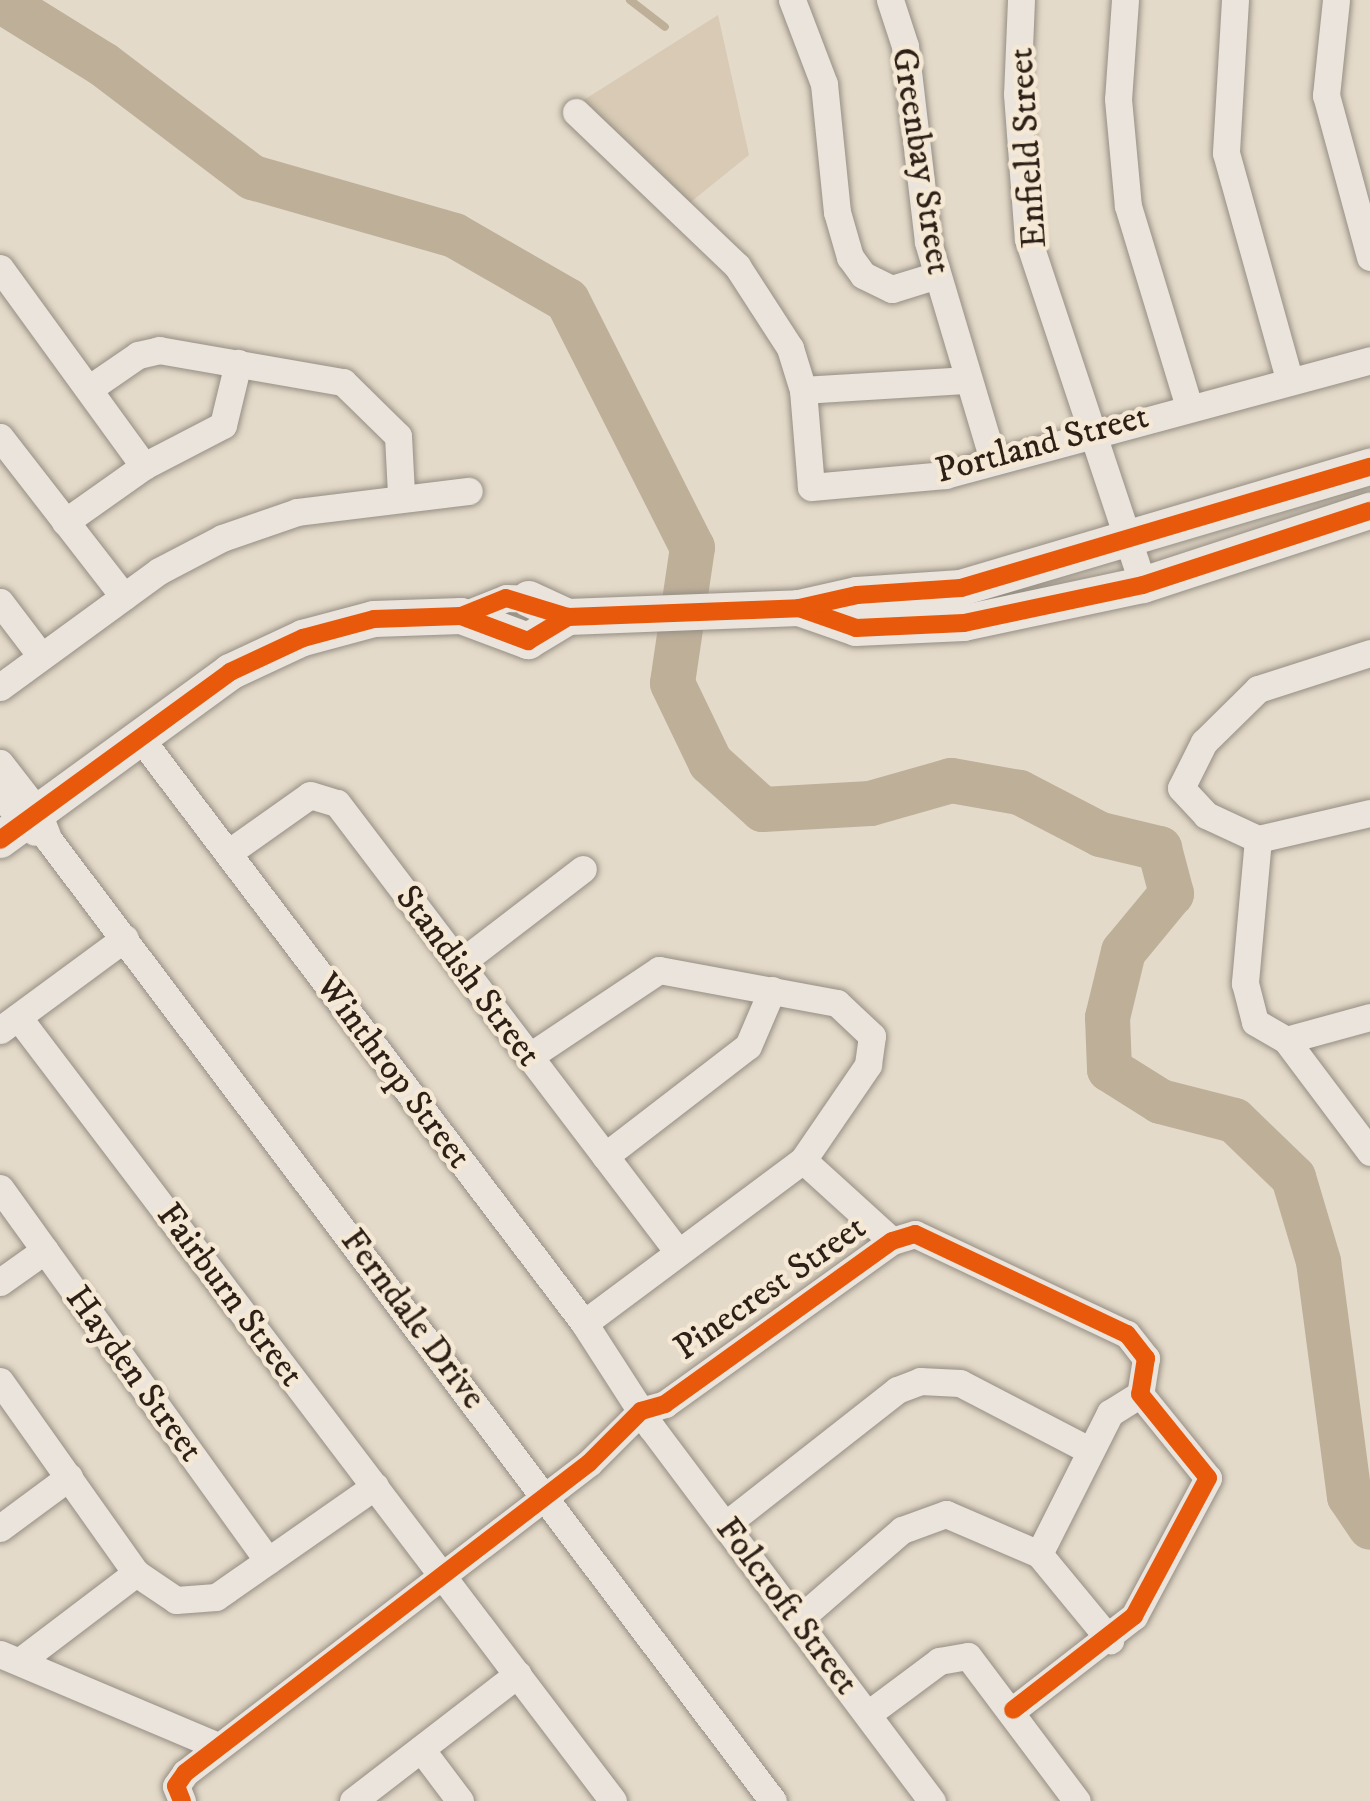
<!DOCTYPE html>
<style>
body{margin:0}
#map{position:relative;width:1370px;height:1801px;overflow:hidden;background:#e4dac9;font-family:"IM FELL DW Pica",serif}
div>[style]{position:absolute}
.green>*{inset:0;background:#d8cab4}
.stream>*{height:8px;margin:-4px;padding:0 4px;transform-origin:4px;border-radius:4px;background:#beaf99}
.river>*{height:45px;margin:-22.5px;padding:0 22.5px;transform-origin:22.5px;border-radius:22.5px;background:#beaf99}
.roads{filter:drop-shadow(0 0 3px #958e83) drop-shadow(0 0 3px #958e83)}
.street>*{height:27px;margin:-13.5px;padding:0 13.5px;transform-origin:13.5px;border-radius:13.5px;background:#eae4dc}
.secondary>*{height:36px;margin:-18px;padding:0 18px;transform-origin:18px;border-radius:18px;background:#eae4dc}
.cycleway>*{height:18px;margin:-9px;padding:0 9px;transform-origin:9px;border-radius:9px;background:#e8590c}
span{translate:-50% -50%;white-space:nowrap;text-align:center;line-height:1.15;-webkit-text-stroke:9px #f5e9d5;paint-order:stroke}
.street-label{font-size:36px;color:#2d2017}
</style>
<div id="map">
<div class="green">
<div style="clip-path:polygon(718px 15px,749px 155px,687px 205px,579px 103px)"></div>
</div>
<div class="stream">
<div style="left:630px;top:0;width:44px;rotate:37.6deg"></div>
</div>
<div class="river">
<div style="left:0;top:0;width:121px;rotate:31.9deg"></div>
<div style="left:103px;top:64px;width:187px;rotate:37.2deg"></div>
<div style="left:252px;top:177px;width:210px;rotate:16deg"></div>
<div style="left:454px;top:235px;width:130px;rotate:29.9deg"></div>
<div style="left:567px;top:300px;width:277px;rotate:63.2deg"></div>
<div style="left:692px;top:547px;width:137px;rotate:98.4deg"></div>
<div style="left:672px;top:683px;width:88px;rotate:64.3deg"></div>
<div style="left:710px;top:762px;width:70px;rotate:42.1deg"></div>
<div style="left:762px;top:809px;width:108px;rotate:-3.2deg"></div>
<div style="left:870px;top:803px;width:84px;rotate:-15.9deg"></div>
<div style="left:951px;top:780px;width:69px;rotate:10deg"></div>
<div style="left:1019px;top:792px;width:91px;rotate:27.4deg"></div>
<div style="left:1100px;top:834px;width:61px;rotate:13.3deg"></div>
<div style="left:1159px;top:848px;width:47px;rotate:75.1deg"></div>
<div style="left:1171px;top:893px;width:75px;rotate:129.6deg"></div>
<div style="left:1123px;top:951px;width:68px;rotate:103.6deg"></div>
<div style="left:1107px;top:1017px;width:52px;rotate:87.8deg"></div>
<div style="left:1109px;top:1069px;width:60px;rotate:32.1deg"></div>
<div style="left:1160px;top:1101px;width:76px;rotate:14.4deg"></div>
<div style="left:1234px;top:1120px;width:82px;rotate:44deg"></div>
<div style="left:1293px;top:1177px;width:88px;rotate:73.4deg"></div>
<div style="left:1318px;top:1261px;width:237px;rotate:82.5deg"></div>
<div style="left:1349px;top:1496px;width:37px;rotate:56deg"></div>
</div>
<div class="roads">
<div class="street">
<div style="left:792px;top:0;width:90px;rotate:69.1deg"></div>
<div style="left:824px;top:84px;width:129px;rotate:84.2deg"></div>
<div style="left:837px;top:212px;width:47px;rotate:73.9deg"></div>
<div style="left:850px;top:257px;width:22px;rotate:54deg"></div>
<div style="left:863px;top:275px;width:32px;rotate:26deg"></div>
<div style="left:892px;top:289px;width:47px;rotate:-17.3deg"></div>
<div style="left:890px;top:0;width:48px;rotate:71.9deg"></div>
<div style="left:905px;top:46px;width:197px;rotate:83.3deg"></div>
<div style="left:928px;top:242px;width:227px;rotate:73.4deg"></div>
<div style="left:1021px;top:0;width:94px;rotate:92.4deg"></div>
<div style="left:1017px;top:94px;width:145px;rotate:85.7deg"></div>
<div style="left:1028px;top:239px;width:365px;rotate:71.6deg"></div>
<div style="left:1125px;top:0;width:99px;rotate:94deg"></div>
<div style="left:1118px;top:99px;width:107px;rotate:84.7deg"></div>
<div style="left:1128px;top:206px;width:207px;rotate:73.1deg"></div>
<div style="left:1235px;top:0;width:153px;rotate:93.4deg"></div>
<div style="left:1226px;top:153px;width:234px;rotate:74.4deg"></div>
<div style="left:1336px;top:0;width:96px;rotate:96deg"></div>
<div style="left:1326px;top:95px;width:168px;rotate:74.8deg"></div>
<div style="left:576px;top:112px;width:223px;rotate:43.7deg"></div>
<div style="left:737px;top:266px;width:98px;rotate:57.1deg"></div>
<div style="left:790px;top:348px;width:44px;rotate:72.8deg"></div>
<div style="left:803px;top:390px;width:97px;rotate:85.3deg"></div>
<div style="left:811px;top:487px;width:135px;rotate:-5.1deg"></div>
<div style="left:945px;top:475px;width:440px;rotate:-15.1deg"></div>
<div style="left:0;top:268px;width:245px;rotate:54deg"></div>
<div style="left:90px;top:388px;width:58px;rotate:-34.5deg"></div>
<div style="left:138px;top:355px;width:22px;rotate:-13deg"></div>
<div style="left:159px;top:350px;width:187px;rotate:9.9deg"></div>
<div style="left:343px;top:382px;width:77px;rotate:44.5deg"></div>
<div style="left:398px;top:436px;width:58px;rotate:87deg"></div>
<div style="left:803px;top:390px;width:165px;rotate:-3.5deg"></div>
<div style="left:0;top:437px;width:202px;rotate:52.2deg"></div>
<div style="left:65px;top:522px;width:97px;rotate:-35.3deg"></div>
<div style="left:144px;top:466px;width:89px;rotate:-27.4deg"></div>
<div style="left:223px;top:425px;width:64px;rotate:-76.4deg"></div>
<div style="left:0;top:602px;width:68px;rotate:52.8deg"></div>
<div style="left:461px;top:616px;width:48px;rotate:-21.8deg"></div>
<div style="left:506px;top:598px;width:23px;rotate:2deg"></div>
<div style="left:1370px;top:653px;width:118px;rotate:162.2deg"></div>
<div style="left:1258px;top:689px;width:76px;rotate:135.5deg"></div>
<div style="left:1204px;top:742px;width:51px;rotate:116.6deg"></div>
<div style="left:1181px;top:788px;width:37px;rotate:47deg"></div>
<div style="left:1206px;top:815px;width:57px;rotate:24.8deg"></div>
<div style="left:1258px;top:839px;width:145px;rotate:95.2deg"></div>
<div style="left:1245px;top:983px;width:40px;rotate:75.6deg"></div>
<div style="left:1255px;top:1022px;width:36px;rotate:30deg"></div>
<div style="left:1286px;top:1040px;width:140px;rotate:53.1deg"></div>
<div style="left:0;top:687px;width:197px;rotate:-36.1deg"></div>
<div style="left:159px;top:571px;width:71px;rotate:-27.6deg"></div>
<div style="left:222px;top:538px;width:79px;rotate:-19.1deg"></div>
<div style="left:297px;top:512px;width:173px;rotate:-7deg"></div>
<div style="left:138px;top:735px;width:738px;rotate:52.82deg"></div>
<div style="left:584px;top:1323px;width:124px;rotate:57.2deg"></div>
<div style="left:651px;top:1427px;width:468px;rotate:53.1deg"></div>
<div style="left:0;top:763px;width:62px;rotate:52.2deg"></div>
<div style="left:38px;top:812px;width:30px;rotate:69deg"></div>
<div style="left:49px;top:840px;width:1203px;rotate:53.01deg"></div>
<div style="left:0;top:796px;width:50px;rotate:45.8deg"></div>
<div style="left:1258px;top:839px;width:115px;rotate:-13.1deg"></div>
<div style="left:228px;top:853px;width:100px;rotate:-35.3deg"></div>
<div style="left:310px;top:795px;width:28px;rotate:17deg"></div>
<div style="left:337px;top:803px;width:564px;rotate:52.78deg"></div>
<div style="left:459px;top:964px;width:156px;rotate:-37.5deg"></div>
<div style="left:18px;top:1017px;width:984px;rotate:52.8deg"></div>
<div style="left:0;top:1030px;width:155px;rotate:-36.4deg"></div>
<div style="left:1286px;top:1040px;width:87px;rotate:-15.3deg"></div>
<div style="left:530px;top:1056px;width:155px;rotate:-33.7deg"></div>
<div style="left:659px;top:970px;width:181px;rotate:10.5deg"></div>
<div style="left:837px;top:1003px;width:48px;rotate:43.3deg"></div>
<div style="left:872px;top:1036px;width:29px;rotate:98deg"></div>
<div style="left:868px;top:1065px;width:115px;rotate:124.4deg"></div>
<div style="left:803px;top:1160px;width:273px;rotate:143.3deg"></div>
<div style="left:605px;top:1156px;width:180px;rotate:-37.6deg"></div>
<div style="left:748px;top:1046px;width:61px;rotate:-66.8deg"></div>
<div style="left:803px;top:1160px;width:120px;rotate:42.3deg"></div>
<div style="left:0;top:1188px;width:459px;rotate:54.3deg"></div>
<div style="left:0;top:1282px;width:55px;rotate:-35.4deg"></div>
<div style="left:0;top:1381px;width:235px;rotate:54.7deg"></div>
<div style="left:136px;top:1573px;width:48px;rotate:34deg"></div>
<div style="left:176px;top:1600px;width:40px;rotate:-4.3deg"></div>
<div style="left:216px;top:1597px;width:194px;rotate:-34.9deg"></div>
<div style="left:725px;top:1525px;width:219px;rotate:-38.1deg"></div>
<div style="left:897px;top:1390px;width:25px;rotate:-21deg"></div>
<div style="left:920px;top:1381px;width:40px;rotate:2.9deg"></div>
<div style="left:960px;top:1383px;width:143px;rotate:27.5deg"></div>
<div style="left:0;top:1528px;width:86px;rotate:-36.5deg"></div>
<div style="left:1039px;top:1554px;width:158px;rotate:-63.3deg"></div>
<div style="left:1110px;top:1413px;width:36px;rotate:-32deg"></div>
<div style="left:798px;top:1620px;width:138px;rotate:-40.9deg"></div>
<div style="left:902px;top:1530px;width:47px;rotate:-20deg"></div>
<div style="left:946px;top:1514px;width:101px;rotate:23.3deg"></div>
<div style="left:1039px;top:1554px;width:112px;rotate:50.5deg"></div>
<div style="left:0;top:1654px;width:237px;rotate:22.9deg"></div>
<div style="left:20px;top:1661px;width:146px;rotate:-37.2deg"></div>
<div style="left:868px;top:1714px;width:89px;rotate:-36.7deg"></div>
<div style="left:939px;top:1661px;width:29px;rotate:-10deg"></div>
<div style="left:968px;top:1656px;width:181px;rotate:53.1deg"></div>
<div style="left:421px;top:1749px;width:65px;rotate:53.1deg"></div>
<div style="left:182px;top:1801px;width:16px;rotate:-112deg"></div>
<div style="left:176px;top:1786px;width:16px;rotate:-55deg"></div>
<div style="left:185px;top:1773px;width:509px;rotate:-37.5deg"></div>
<div style="left:589px;top:1463px;width:74px;rotate:-45deg"></div>
<div style="left:641px;top:1411px;width:25px;rotate:-16deg"></div>
<div style="left:665px;top:1404px;width:279px;rotate:-35.7deg"></div>
<div style="left:892px;top:1241px;width:24px;rotate:-17deg"></div>
<div style="left:915px;top:1234px;width:234px;rotate:25.3deg"></div>
<div style="left:1127px;top:1334px;width:31px;rotate:52deg"></div>
<div style="left:1146px;top:1358px;width:36px;rotate:99deg"></div>
<div style="left:1140px;top:1394px;width:108px;rotate:51deg"></div>
<div style="left:1208px;top:1478px;width:157px;rotate:118.2deg"></div>
<div style="left:1134px;top:1616px;width:153px;rotate:142.2deg"></div>
<div style="left:353px;top:1801px;width:208px;rotate:-37.6deg"></div>
</div>
<div class="secondary">
<div style="left:529px;top:599px;width:43px;rotate:24.8deg"></div>
<div style="left:799px;top:608px;width:60px;rotate:19.3deg"></div>
<div style="left:856px;top:628px;width:108px;rotate:-2.7deg"></div>
<div style="left:964px;top:623px;width:183px;rotate:-12deg"></div>
<div style="left:1143px;top:585px;width:239px;rotate:-18.1deg"></div>
<div style="left:0;top:840px;width:285px;rotate:-36.1deg"></div>
<div style="left:230px;top:672px;width:81px;rotate:-25deg"></div>
<div style="left:303px;top:638px;width:73px;rotate:-15deg"></div>
<div style="left:374px;top:619px;width:87px;rotate:-2deg"></div>
<div style="left:461px;top:616px;width:72px;rotate:20.5deg"></div>
<div style="left:528px;top:641px;width:47px;rotate:-31deg"></div>
<div style="left:568px;top:617px;width:231px;rotate:-2.2deg"></div>
<div style="left:799px;top:608px;width:59px;rotate:-12.6deg"></div>
<div style="left:857px;top:595px;width:104px;rotate:-3.9deg"></div>
<div style="left:961px;top:588px;width:427px;rotate:-16.5deg"></div>
</div>
</div>
<div class="cycleway">
<div style="left:799px;top:608px;width:60px;rotate:19.3deg"></div>
<div style="left:856px;top:628px;width:108px;rotate:-2.7deg"></div>
<div style="left:964px;top:623px;width:183px;rotate:-12deg"></div>
<div style="left:1143px;top:585px;width:239px;rotate:-18.1deg"></div>
<div style="left:461px;top:616px;width:72px;rotate:20.5deg"></div>
<div style="left:528px;top:641px;width:47px;rotate:-31deg"></div>
<div style="left:568px;top:617px;width:231px;rotate:-2.2deg"></div>
<div style="left:799px;top:608px;width:59px;rotate:-12.6deg"></div>
<div style="left:857px;top:595px;width:104px;rotate:-3.9deg"></div>
<div style="left:961px;top:588px;width:427px;rotate:-16.5deg"></div>
<div style="left:0;top:840px;width:285px;rotate:-36.1deg"></div>
<div style="left:230px;top:672px;width:81px;rotate:-25deg"></div>
<div style="left:303px;top:638px;width:73px;rotate:-15deg"></div>
<div style="left:374px;top:619px;width:87px;rotate:-2deg"></div>
<div style="left:461px;top:616px;width:48px;rotate:-21.8deg"></div>
<div style="left:506px;top:598px;width:65px;rotate:17deg"></div>
<div style="left:182px;top:1801px;width:16px;rotate:-112deg"></div>
<div style="left:176px;top:1786px;width:16px;rotate:-55deg"></div>
<div style="left:185px;top:1773px;width:509px;rotate:-37.5deg"></div>
<div style="left:589px;top:1463px;width:74px;rotate:-45deg"></div>
<div style="left:641px;top:1411px;width:25px;rotate:-16deg"></div>
<div style="left:665px;top:1404px;width:279px;rotate:-35.7deg"></div>
<div style="left:892px;top:1241px;width:24px;rotate:-17deg"></div>
<div style="left:915px;top:1234px;width:234px;rotate:25.3deg"></div>
<div style="left:1127px;top:1334px;width:31px;rotate:52deg"></div>
<div style="left:1146px;top:1358px;width:36px;rotate:99deg"></div>
<div style="left:1140px;top:1394px;width:108px;rotate:51deg"></div>
<div style="left:1208px;top:1478px;width:157px;rotate:118.2deg"></div>
<div style="left:1134px;top:1616px;width:153px;rotate:142.2deg"></div>
</div>
<div class="street-label">
<span style="left:1028px;top:148px;rotate:-94deg">Enfield Street</span>
<span style="left:921px;top:161px;rotate:81deg">Greenbay Street</span>
<span style="left:1042px;top:444px;rotate:-15deg">Portland Street</span>
<span style="left:468px;top:976px;rotate:53deg">Standish Street</span>
<span style="left:393px;top:1071px;rotate:53deg">Winthrop Street</span>
<span style="left:770px;top:1288px;rotate:-35deg">Pinecrest Street</span>
<span style="left:230px;top:1295px;rotate:53deg">Fairburn Street</span>
<span style="left:413px;top:1319px;rotate:53deg">Ferndale Drive</span>
<span style="left:134px;top:1374px;rotate:54deg">Hayden Street</span>
<span style="left:787px;top:1606px;rotate:53deg">Folcroft Street</span>
</div>
</div>
